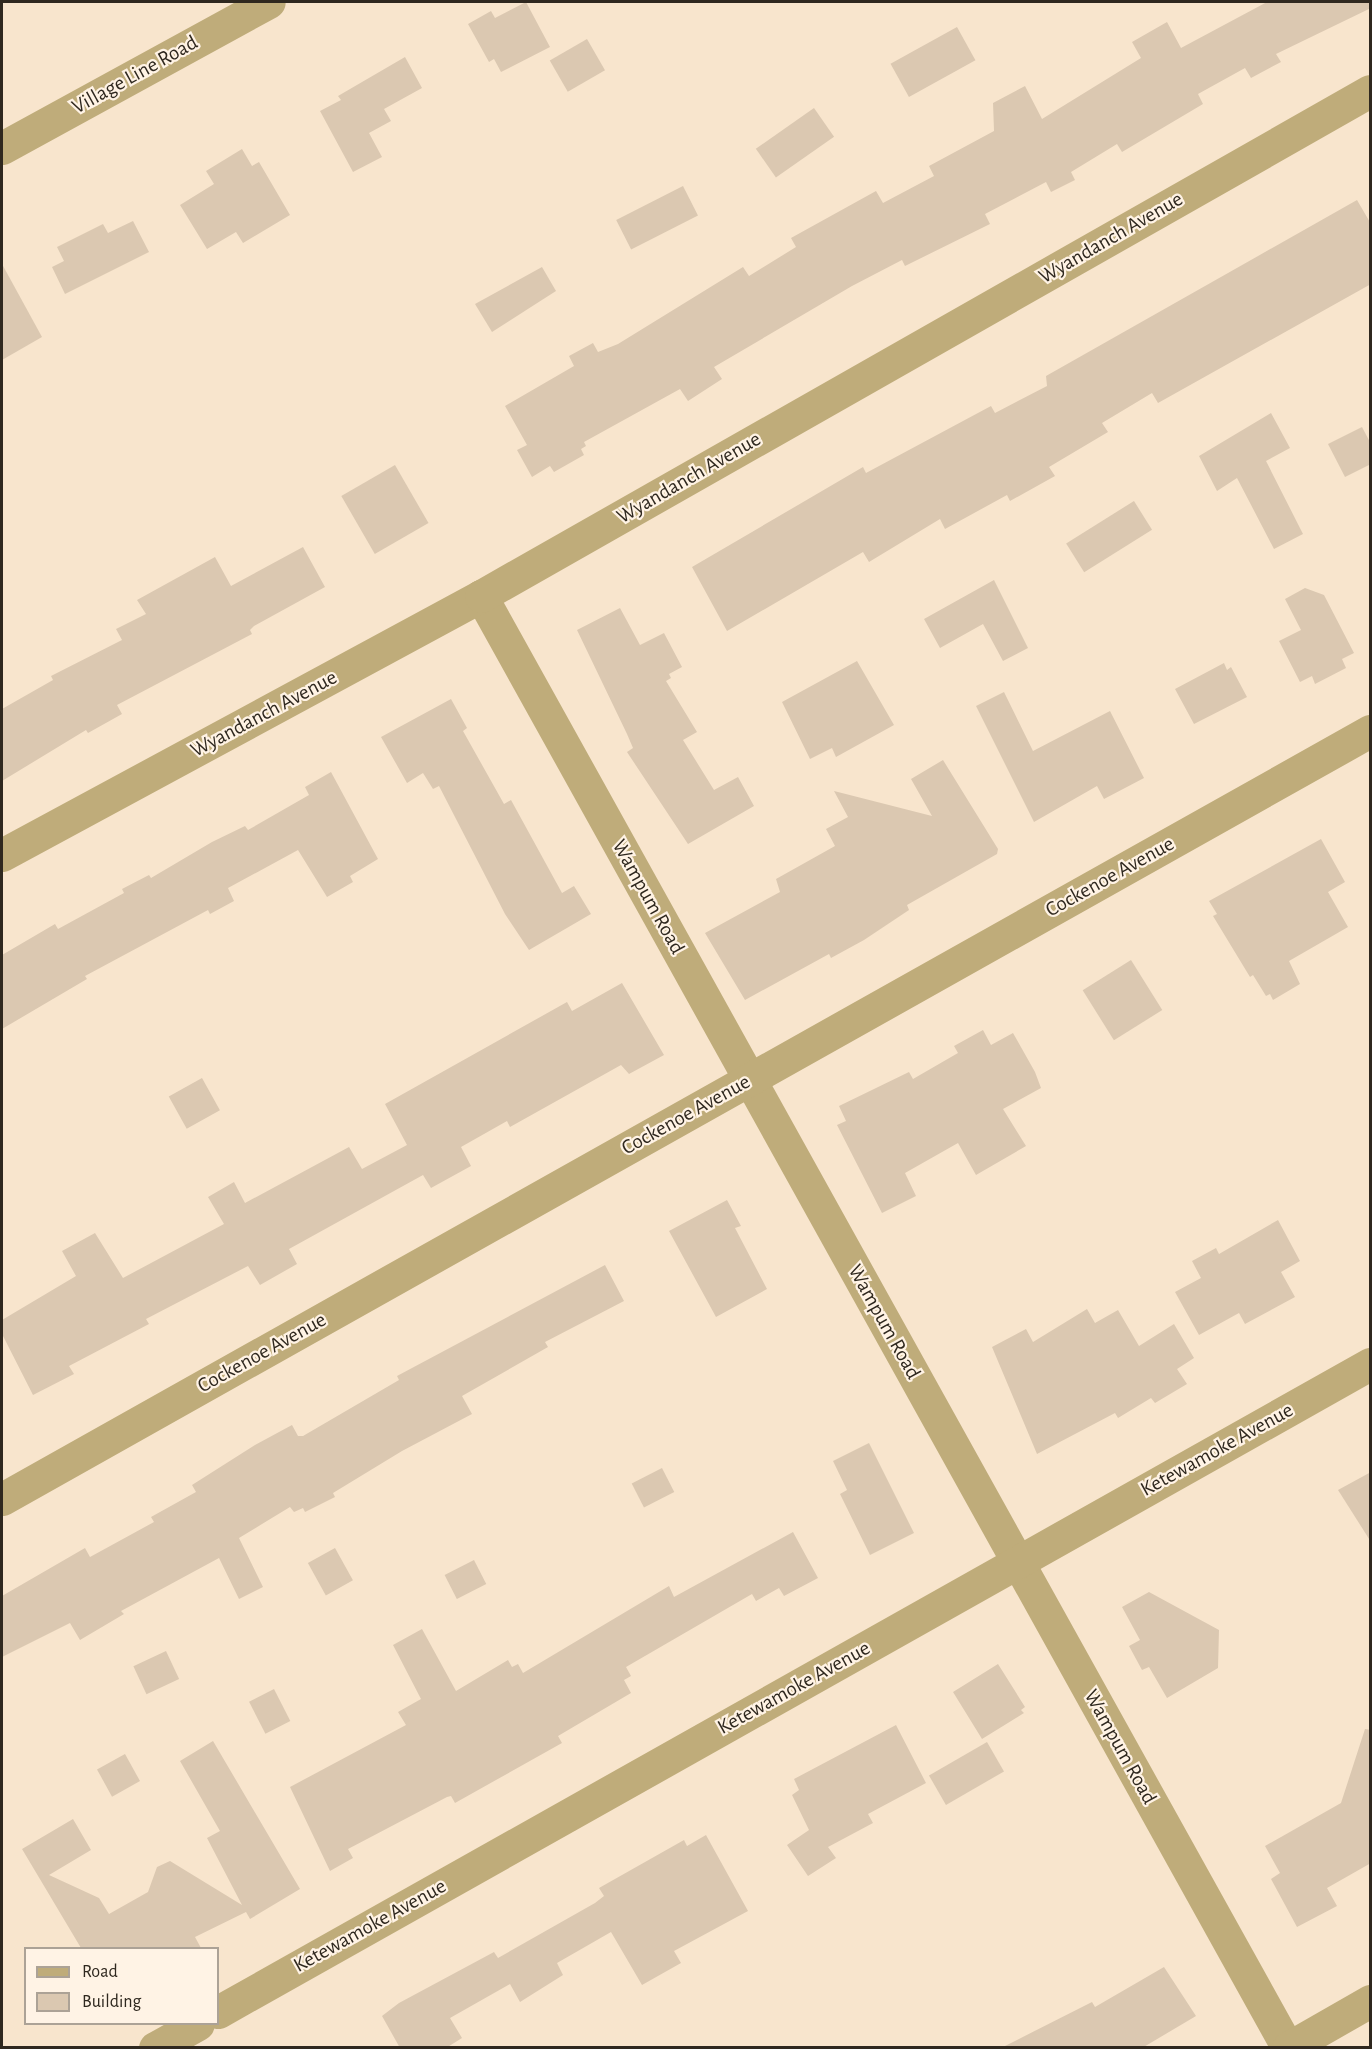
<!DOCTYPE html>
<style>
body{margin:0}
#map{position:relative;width:1372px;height:2049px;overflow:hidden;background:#f8e5cd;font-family:"Alegreya Sans",sans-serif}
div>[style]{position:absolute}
.building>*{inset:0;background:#dbc8b1;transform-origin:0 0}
.minor>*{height:33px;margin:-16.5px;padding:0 16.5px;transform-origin:16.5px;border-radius:16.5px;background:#bfac7a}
span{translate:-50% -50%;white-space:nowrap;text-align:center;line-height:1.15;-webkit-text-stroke:4.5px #fff3e5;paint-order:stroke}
.street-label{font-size:21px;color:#2f281f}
.frame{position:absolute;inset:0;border:3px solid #2f281f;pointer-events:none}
.legend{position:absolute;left:24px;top:1947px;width:195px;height:78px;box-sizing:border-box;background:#fff3e5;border:2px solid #aca296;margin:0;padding:8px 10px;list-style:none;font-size:18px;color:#2f281f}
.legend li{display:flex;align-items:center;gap:12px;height:30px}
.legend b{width:30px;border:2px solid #aca296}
</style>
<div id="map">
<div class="building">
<div style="clip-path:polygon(526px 2px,550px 47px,501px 72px,494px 59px,489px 62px,468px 24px,491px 11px,495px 18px)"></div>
<div style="clip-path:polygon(1267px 2px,1371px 2px,1371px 8px,1276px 54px,1281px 62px,1251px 78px,1245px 68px,1198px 94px,1203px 104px,1122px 152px,1117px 144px,1071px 172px,1075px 180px,1051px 192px,1046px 182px,985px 214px,990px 224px,905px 266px,902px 260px,852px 286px,714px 367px,722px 379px,688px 401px,680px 389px,584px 442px,586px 446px,581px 449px,584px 455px,554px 472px,550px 466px,532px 477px,517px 450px,527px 445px,505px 406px,574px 366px,569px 356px,593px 343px,598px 352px,618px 344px,743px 267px,749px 276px,796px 247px,791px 238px,876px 191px,883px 203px,934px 176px,929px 166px,994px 131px,993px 103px,1025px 86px,1042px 119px,1141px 58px,1132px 42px,1167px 22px,1181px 48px)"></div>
<div style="left:957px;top:27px;width:38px;height:76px;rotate:61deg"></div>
<div style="left:587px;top:39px;width:36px;height:43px;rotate:60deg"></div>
<div style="clip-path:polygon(405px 57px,422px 88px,384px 109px,391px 121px,369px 133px,382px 157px,353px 172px,320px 111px,341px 100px,338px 96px)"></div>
<div style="left:814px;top:108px;width:35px;height:71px;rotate:55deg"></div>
<div style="clip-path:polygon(242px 149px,252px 166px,259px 162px,290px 215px,243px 243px,236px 232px,207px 249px,180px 205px,214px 184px,206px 171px)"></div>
<div style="left:683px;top:186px;width:33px;height:75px;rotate:63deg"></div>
<div style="clip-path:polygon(1357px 200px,1371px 224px,1371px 284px,1158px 403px,1152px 393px,1102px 423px,1108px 432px,1049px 467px,1055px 476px,1010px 501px,1007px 495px,945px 529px,940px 519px,869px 562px,863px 552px,727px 631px,692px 567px,863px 467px,866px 473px,991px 406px,995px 413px,1047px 386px,1046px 376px)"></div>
<div style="clip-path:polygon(133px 221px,149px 252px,65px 294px,52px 267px,64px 261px,57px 247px,103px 224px,108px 233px)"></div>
<div style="clip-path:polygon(2px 264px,42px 337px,2px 360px)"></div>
<div style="clip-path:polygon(542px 267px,556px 291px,492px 332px,475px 304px)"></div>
<div style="clip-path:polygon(1271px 413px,1290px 448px,1266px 461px,1303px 534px,1274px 549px,1237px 478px,1217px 491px,1199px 456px)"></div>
<div style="clip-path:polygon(1362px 427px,1371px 444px,1371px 464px,1345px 477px,1328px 444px)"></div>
<div style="left:395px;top:465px;width:67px;height:62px;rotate:60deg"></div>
<div style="left:1134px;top:501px;width:34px;height:80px;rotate:58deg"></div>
<div style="clip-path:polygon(303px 547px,325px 587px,254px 626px,250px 630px,252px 634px,117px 705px,122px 714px,88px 733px,86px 730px,2px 781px,2px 709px,53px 680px,51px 676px,122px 640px,116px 629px,146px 614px,137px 600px,215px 557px,231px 586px)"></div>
<div style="clip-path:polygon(994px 580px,1028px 648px,1003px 661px,983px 624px,940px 648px,924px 619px)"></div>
<div style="clip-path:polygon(1305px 588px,1324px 595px,1354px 653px,1342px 659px,1346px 668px,1315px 684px,1312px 676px,1300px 682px,1279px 641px,1301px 630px,1285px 599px)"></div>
<div style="clip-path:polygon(620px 608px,640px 645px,664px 633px,682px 667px,669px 674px,671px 678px,666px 681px,697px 732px,683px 740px,714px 790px,738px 777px,754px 806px,688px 844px,627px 752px,633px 748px,627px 734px,577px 630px)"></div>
<div style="clip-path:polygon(857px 661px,894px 725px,836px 757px,832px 748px,810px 759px,782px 702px)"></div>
<div style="clip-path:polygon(1224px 663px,1227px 670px,1231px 667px,1247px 697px,1194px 724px,1175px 689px)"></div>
<div style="clip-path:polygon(1004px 692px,1033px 751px,1110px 711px,1144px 778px,1104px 799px,1097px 786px,1034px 822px,976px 706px)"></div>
<div style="clip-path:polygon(451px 699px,467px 728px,463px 731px,504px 804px,511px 800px,562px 893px,574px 886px,591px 914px,529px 950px,505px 914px,439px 786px,433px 789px,423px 773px,407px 783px,381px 737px)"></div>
<div style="clip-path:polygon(943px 760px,998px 849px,997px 854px,907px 905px,909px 910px,864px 940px,831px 958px,829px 954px,745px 1000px,705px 933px,780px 892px,776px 879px,835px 846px,826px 829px,848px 817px,834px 791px,932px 816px,911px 779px)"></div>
<div style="clip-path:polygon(331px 772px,378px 859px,350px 876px,353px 882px,327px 897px,298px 850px,228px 888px,234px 901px,210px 914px,208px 910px,85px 976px,87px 979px,2px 1029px,2px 955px,55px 924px,58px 929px,124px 893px,122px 889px,149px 875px,151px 878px,212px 842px,245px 826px,248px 830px,309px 795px,305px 787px)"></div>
<div style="clip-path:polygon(1321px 839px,1345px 882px,1328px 892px,1348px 927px,1289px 961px,1300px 984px,1273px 1000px,1270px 994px,1266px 996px,1253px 975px,1250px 977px,1213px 916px,1217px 914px,1209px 901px)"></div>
<div style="left:1131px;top:960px;width:59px;height:57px;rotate:58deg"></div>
<div style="clip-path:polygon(622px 983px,664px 1055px,629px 1074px,621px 1065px,510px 1127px,507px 1121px,461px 1147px,471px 1166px,431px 1188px,423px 1175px,289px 1249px,297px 1264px,260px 1285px,248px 1266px,146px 1319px,149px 1324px,69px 1366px,74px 1374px,33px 1395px,2px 1334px,2px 1320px,76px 1276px,62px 1251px,95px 1233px,123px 1278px,224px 1224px,208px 1197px,234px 1182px,245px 1203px,349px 1147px,362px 1169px,407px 1145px,385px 1104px,567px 1002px,572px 1011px)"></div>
<div style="clip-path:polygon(983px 1030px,991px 1045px,1013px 1033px,1035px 1072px,1041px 1088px,1003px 1109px,1026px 1146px,976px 1175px,958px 1143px,905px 1173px,916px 1196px,882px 1213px,837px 1125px,846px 1121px,839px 1106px,909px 1072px,913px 1079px,958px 1053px,954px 1046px)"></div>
<div style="left:202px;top:1078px;width:37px;height:38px;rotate:61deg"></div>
<div style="clip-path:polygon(727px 1200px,741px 1226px,735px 1228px,767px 1289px,716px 1317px,669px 1231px)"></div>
<div style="clip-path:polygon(1278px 1220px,1300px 1261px,1281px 1272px,1295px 1297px,1245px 1324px,1239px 1313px,1199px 1335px,1175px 1292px,1201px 1278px,1192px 1261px,1216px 1248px,1219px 1254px)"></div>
<div style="clip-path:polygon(605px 1265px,624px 1301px,545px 1342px,548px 1347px,462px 1396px,472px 1414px,402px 1451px,333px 1493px,335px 1497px,305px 1512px,303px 1508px,294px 1512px,290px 1507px,239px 1538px,263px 1587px,239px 1599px,219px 1558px,121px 1611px,124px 1614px,80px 1640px,70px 1623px,2px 1657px,2px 1596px,85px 1548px,90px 1557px,154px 1522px,151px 1517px,196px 1492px,192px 1485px,255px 1445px,292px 1425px,298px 1436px,303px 1436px,399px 1380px,397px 1376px)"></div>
<div style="clip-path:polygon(1087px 1309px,1095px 1323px,1118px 1310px,1139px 1346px,1174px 1324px,1194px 1358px,1177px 1369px,1187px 1384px,1155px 1403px,1151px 1398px,1118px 1418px,1115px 1413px,1037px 1454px,992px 1347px,1026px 1329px,1033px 1342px)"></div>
<div style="clip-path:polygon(869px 1443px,914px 1533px,870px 1555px,840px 1494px,847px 1490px,833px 1461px)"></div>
<div style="left:662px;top:1468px;width:27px;height:34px;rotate:63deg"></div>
<div style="clip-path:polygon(1371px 1472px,1371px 1542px,1338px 1490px)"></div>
<div style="clip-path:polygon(793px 1532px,818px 1578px,784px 1596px,779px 1588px,756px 1601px,752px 1594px,626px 1667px,631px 1676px,624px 1680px,631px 1693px,558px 1736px,562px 1743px,455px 1803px,451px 1796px,447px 1797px,348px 1849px,353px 1858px,330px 1871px,290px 1787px,406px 1725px,398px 1712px,421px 1699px,393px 1645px,422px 1629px,456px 1691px,508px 1660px,512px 1667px,518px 1664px,523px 1673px,669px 1586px,674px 1597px)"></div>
<div style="left:335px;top:1548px;width:37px;height:31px;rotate:61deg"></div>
<div style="left:474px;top:1560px;width:27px;height:33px;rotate:63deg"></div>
<div style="clip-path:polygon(1149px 1592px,1219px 1630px,1218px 1668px,1167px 1698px,1149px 1667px,1142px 1670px,1129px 1646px,1140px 1640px,1122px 1607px)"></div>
<div style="left:166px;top:1651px;width:31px;height:36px;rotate:65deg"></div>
<div style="clip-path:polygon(998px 1664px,1025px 1707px,1021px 1710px,1024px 1713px,982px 1739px,953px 1692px)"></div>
<div style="left:274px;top:1689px;width:36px;height:28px;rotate:63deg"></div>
<div style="clip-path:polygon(896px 1725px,926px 1783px,868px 1814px,873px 1823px,828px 1847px,836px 1858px,808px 1876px,787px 1845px,809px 1830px,792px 1795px,799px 1790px,794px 1779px)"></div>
<div style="clip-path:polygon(1365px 1729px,1371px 1730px,1371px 1863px,1327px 1888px,1337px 1906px,1297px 1927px,1271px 1879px,1280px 1873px,1265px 1846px,1341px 1803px)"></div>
<div style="clip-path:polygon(213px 1741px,300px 1889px,250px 1919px,246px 1912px,195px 1937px,201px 1948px,81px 1948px,22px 1849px,73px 1819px,91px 1850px,49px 1875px,99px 1898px,109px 1914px,148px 1892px,157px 1867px,170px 1861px,242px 1905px,207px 1838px,220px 1831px,180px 1761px)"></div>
<div style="left:987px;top:1742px;width:34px;height:67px;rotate:60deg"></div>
<div style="left:125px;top:1754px;width:31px;height:32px;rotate:61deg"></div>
<div style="clip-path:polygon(706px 1835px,748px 1911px,674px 1951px,681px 1963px,642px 1985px,611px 1932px,557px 1963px,563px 1975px,520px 2002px,510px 1984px,450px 2018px,462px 2038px,446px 2048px,400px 2048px,382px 2016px,399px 2003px,494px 1952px,498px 1958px,595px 1903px,604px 1896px,599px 1888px,684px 1840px,687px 1846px)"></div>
<div style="clip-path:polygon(1164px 1967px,1196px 2016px,1142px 2048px,1001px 2048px,1092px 2002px,1095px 2007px)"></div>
</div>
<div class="minor">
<div style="left:2px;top:148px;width:304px;rotate:-28.7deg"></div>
<div style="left:481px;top:596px;width:1661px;rotate:60.94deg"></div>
<div style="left:2px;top:855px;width:545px;rotate:-28.4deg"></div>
<div style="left:481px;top:596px;width:1022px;rotate:-29.6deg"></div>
<div style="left:2px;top:1499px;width:1569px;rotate:-29.31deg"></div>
<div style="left:218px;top:2012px;width:1322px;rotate:-29.36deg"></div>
<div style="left:155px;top:2048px;width:49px;rotate:-29.2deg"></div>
<div style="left:1288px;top:2048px;width:95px;rotate:-29.8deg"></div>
</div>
<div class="street-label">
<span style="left:135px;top:75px;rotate:-29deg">Village Line Road</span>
<span style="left:1111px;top:238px;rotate:-30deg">Wyandanch Avenue</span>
<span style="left:689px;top:478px;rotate:-30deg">Wyandanch Avenue</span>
<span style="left:264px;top:714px;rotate:-28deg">Wyandanch Avenue</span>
<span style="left:1110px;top:877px;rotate:-29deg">Cockenoe Avenue</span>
<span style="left:648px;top:897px;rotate:61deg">Wampum Road</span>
<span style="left:686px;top:1115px;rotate:-29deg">Cockenoe Avenue</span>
<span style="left:884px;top:1322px;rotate:61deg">Wampum Road</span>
<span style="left:262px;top:1353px;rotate:-29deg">Cockenoe Avenue</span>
<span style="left:1217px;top:1450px;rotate:-29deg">Ketewamoke Avenue</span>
<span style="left:794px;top:1688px;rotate:-29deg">Ketewamoke Avenue</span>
<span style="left:1120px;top:1747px;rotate:61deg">Wampum Road</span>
<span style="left:370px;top:1926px;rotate:-29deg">Ketewamoke Avenue</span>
</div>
<div class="frame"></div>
<ul class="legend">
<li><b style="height:8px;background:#bfac7a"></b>Road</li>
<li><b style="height:16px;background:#dbc8b1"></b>Building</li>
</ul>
</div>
